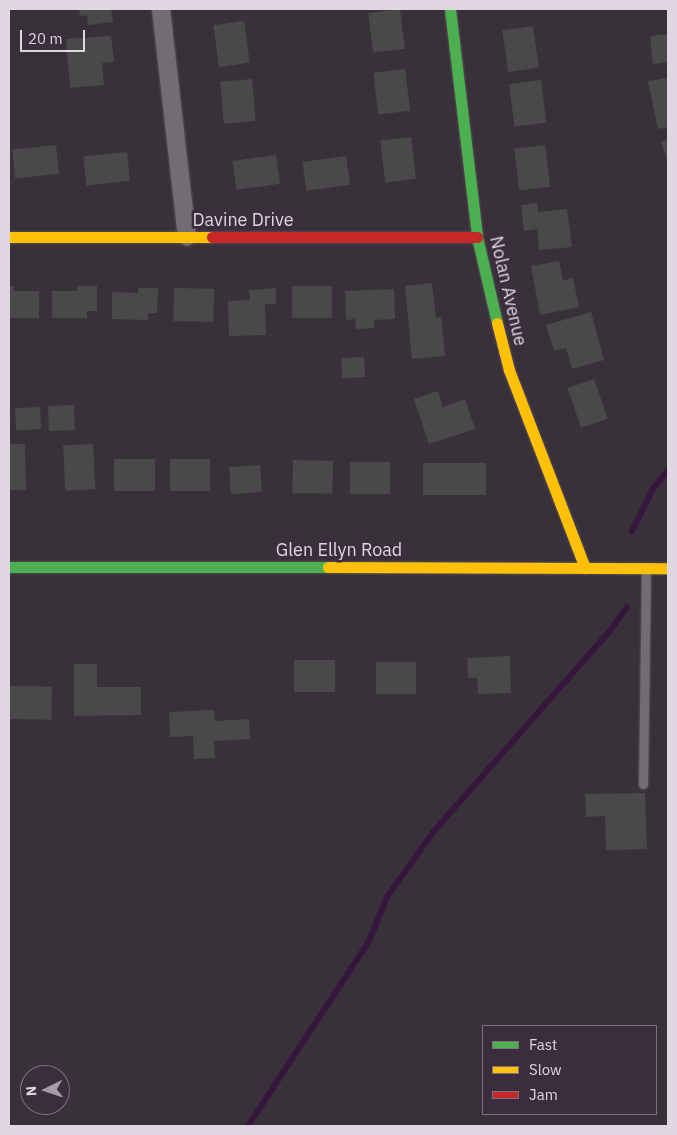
<!DOCTYPE html>
<style>
body{margin:0}
#map{position:relative;width:677px;height:1135px;overflow:hidden;background:#39313a;font-family:"IBM Plex Sans",sans-serif}
div>[style]{position:absolute}
.stream>*{height:6px;margin:-3px;padding:0 3px;transform-origin:3px;border-radius:3px;background:#36163c}
.building>*{inset:0;background:#4a494a;transform-origin:0 0}
.roads{filter:drop-shadow(0 0 1px #564f57) drop-shadow(0 0 1px #564f57)}
.lane>*{height:9px;margin:-4.5px;padding:0 4.5px;transform-origin:4.5px;border-radius:4.5px;background:#726c73}
.street>*{height:18px;margin:-9px;padding:0 9px;transform-origin:9px;border-radius:9px;background:#726c73}
.fast>*{height:11px;margin:-5.5px;padding:0 5.5px;transform-origin:5.5px;border-radius:5.5px;background:#4caf50}
.slow>*{height:11px;margin:-5.5px;padding:0 5.5px;transform-origin:5.5px;border-radius:5.5px;background:#ffc107}
.jam>*{height:11px;margin:-5.5px;padding:0 5.5px;transform-origin:5.5px;border-radius:5.5px;background:#c62828}
span{translate:-50% -50%;white-space:nowrap;text-align:center;line-height:1.15;-webkit-text-stroke:5px #3c2d3e;paint-order:stroke}
.street-label{font-size:18px;color:#dfd6e1}
.frame{position:absolute;inset:0;border:10px solid #dfd6e1;pointer-events:none}
.legend{position:absolute;left:482px;top:1025px;width:175px;height:90px;box-sizing:border-box;background:#3c2d3e;border:1px solid #7d717f;margin:0;padding:6px 9px;list-style:none;font-size:15px;color:#dfd6e1}
.legend li{display:flex;align-items:center;gap:10px;height:25px}
.legend b{width:25px;border:1px solid #7d717f}
.north{position:absolute;left:20px;top:1065px;width:50px;height:50px;box-sizing:border-box;background:#3c2d3e;border:1px solid #7d717f;border-radius:50%;rotate:266deg;font-size:14px;font-weight:700;line-height:20px;text-align:center;color:#dfd6e1}
.north::after{content:'';display:block;margin:auto;width:18px;height:22px;background:#a59ca7;clip-path:polygon(50% 0,100% 100%,50% 72%,0 100%)}
.scale{position:absolute;left:20px;top:30px;width:65px;height:22px;box-sizing:border-box;border:2px solid #dfd6e1;border-top:0;padding-left:6px;font-size:15px;line-height:18px;white-space:nowrap;color:#dfd6e1;-webkit-text-stroke:4px #3c2d3e;paint-order:stroke}
</style>
<div id="map">
<div class="stream">
<div style="left:632px;top:531px;width:47px;rotate:-63.4deg"></div>
<div style="left:653px;top:489px;width:24px;rotate:-52deg"></div>
<div style="left:248px;top:1126px;width:221px;rotate:-56.8deg"></div>
<div style="left:369px;top:941px;width:48px;rotate:-67.8deg"></div>
<div style="left:387px;top:897px;width:81px;rotate:-54.5deg"></div>
<div style="left:434px;top:831px;width:266px;rotate:-48.7deg"></div>
<div style="left:610px;top:631px;width:29px;rotate:-55deg"></div>
</div>
<div class="building">
<div style="clip-path:polygon(79px 9px,111px 9px,113px 22px,88px 25px,87px 15px,80px 16px)"></div>
<div style="left:400px;top:9px;width:40px;height:32px;rotate:83deg"></div>
<div style="left:244px;top:21px;width:42px;height:31px;rotate:82deg"></div>
<div style="left:533px;top:26px;width:42px;height:31px;rotate:82deg"></div>
<div style="clip-path:polygon(668px 34px,668px 62px,653px 64px,650px 36px)"></div>
<div style="clip-path:polygon(111px 36px,114px 62px,102px 63px,104px 85px,70px 88px,66px 39px)"></div>
<div style="left:405px;top:69px;width:42px;height:32px;rotate:83deg"></div>
<div style="clip-path:polygon(668px 78px,668px 127px,658px 129px,648px 81px)"></div>
<div style="left:252px;top:79px;width:42px;height:32px;rotate:85deg"></div>
<div style="left:541px;top:80px;width:43px;height:32px;rotate:83deg"></div>
<div style="left:411px;top:137px;width:42px;height:31px;rotate:83deg"></div>
<div style="clip-path:polygon(668px 139px,668px 163px,661px 142px)"></div>
<div style="left:56px;top:145px;width:29px;height:44px;rotate:84deg"></div>
<div style="left:545px;top:145px;width:42px;height:31px;rotate:83deg"></div>
<div style="left:127px;top:152px;width:29px;height:44px;rotate:84deg"></div>
<div style="left:276px;top:155px;width:29px;height:44px;rotate:82deg"></div>
<div style="left:346px;top:156px;width:29px;height:44px;rotate:82deg"></div>
<div style="clip-path:polygon(537px 203px,538px 212px,567px 209px,572px 247px,539px 250px,537px 229px,524px 231px,521px 205px)"></div>
<div style="clip-path:polygon(559px 261px,563px 281px,573px 278px,579px 307px,540px 315px,531px 266px)"></div>
<div style="clip-path:polygon(432px 283px,436px 318px,441px 317px,445px 356px,412px 359px,405px 286px)"></div>
<div style="clip-path:polygon(9px 286px,14px 286px,13px 291px,39px 291px,39px 318px,9px 318px)"></div>
<div style="clip-path:polygon(78px 286px,97px 286px,97px 311px,87px 311px,87px 318px,52px 318px,52px 291px,77px 291px)"></div>
<div style="left:292px;top:286px;width:40px;height:32px"></div>
<div style="clip-path:polygon(138px 288px,158px 288px,157px 313px,148px 313px,148px 320px,112px 319px,112px 292px,138px 293px)"></div>
<div style="left:174px;top:288px;width:40px;height:33px;rotate:1deg"></div>
<div style="clip-path:polygon(276px 288px,276px 304px,265px 304px,266px 335px,229px 336px,228px 301px,250px 300px,249px 290px)"></div>
<div style="clip-path:polygon(394px 289px,395px 319px,374px 320px,374px 328px,356px 329px,355px 319px,346px 320px,345px 291px)"></div>
<div style="clip-path:polygon(591px 312px,604px 360px,572px 369px,566px 348px,554px 351px,546px 325px)"></div>
<div style="left:364px;top:357px;width:20px;height:23px;rotate:87deg"></div>
<div style="left:594px;top:379px;width:42px;height:28px;rotate:71deg"></div>
<div style="clip-path:polygon(438px 391px,443px 407px,465px 399px,475px 429px,429px 444px,414px 399px)"></div>
<div style="left:74px;top:405px;width:25px;height:26px;rotate:88deg"></div>
<div style="left:40px;top:407px;width:22px;height:25px;rotate:87deg"></div>
<div style="left:25px;top:444px;width:46px;height:16px;rotate:89deg"></div>
<div style="left:93px;top:444px;width:45px;height:30px;rotate:87deg"></div>
<div style="left:114px;top:459px;width:41px;height:32px"></div>
<div style="left:170px;top:459px;width:40px;height:32px"></div>
<div style="left:293px;top:460px;width:40px;height:33px;rotate:1deg"></div>
<div style="left:350px;top:462px;width:40px;height:32px"></div>
<div style="left:423px;top:463px;width:63px;height:32px"></div>
<div style="left:260px;top:465px;width:27px;height:31px;rotate:86deg"></div>
<div style="clip-path:polygon(510px 656px,511px 693px,478px 694px,477px 678px,468px 678px,467px 658px)"></div>
<div style="left:294px;top:660px;width:41px;height:32px"></div>
<div style="left:376px;top:662px;width:40px;height:32px"></div>
<div style="clip-path:polygon(74px 664px,97px 664px,97px 687px,141px 687px,141px 715px,74px 716px)"></div>
<div style="left:9px;top:686px;width:43px;height:33px;rotate:1deg"></div>
<div style="clip-path:polygon(214px 710px,215px 721px,249px 719px,250px 739px,214px 741px,215px 758px,194px 759px,193px 736px,170px 737px,169px 712px)"></div>
<div style="clip-path:polygon(645px 793px,647px 849px,606px 850px,605px 816px,586px 817px,585px 794px)"></div>
</div>
<div class="roads">
<div class="lane">
<div style="left:643px;top:784px;width:215px;rotate:-89.2deg"></div>
</div>
<div class="street">
<div style="left:161px;top:9px;width:229px;rotate:83.5deg"></div>
</div>
<div class="fast">
<div style="left:450px;top:9px;width:230px;rotate:83.2deg"></div>
<div style="left:477px;top:237px;width:88px;rotate:76.9deg"></div>
<div style="left:9px;top:567px;width:319px"></div>
</div>
<div class="slow">
<div style="left:9px;top:237px;width:203px"></div>
<div style="left:497px;top:323px;width:49px;rotate:75.7deg"></div>
<div style="left:509px;top:370px;width:212px;rotate:69deg"></div>
<div style="left:328px;top:567px;width:340px;rotate:0.2deg"></div>
</div>
<div class="jam">
<div style="left:212px;top:237px;width:265px"></div>
</div>
</div>
<div class="street-label">
<span style="left:243px;top:220px">Davine Drive</span>
<span style="left:508px;top:291px;rotate:77deg">Nolan Avenue</span>
<span style="left:339px;top:550px">Glen Ellyn Road</span>
</div>
<div class="frame"></div>
<ul class="legend">
<li><b style="height:6px;background:#4caf50"></b>Fast</li>
<li><b style="height:6px;background:#ffc107"></b>Slow</li>
<li><b style="height:6px;background:#c62828"></b>Jam</li>
</ul>
<div class="north">N</div>
<div class="scale">20 m</div>
</div>
